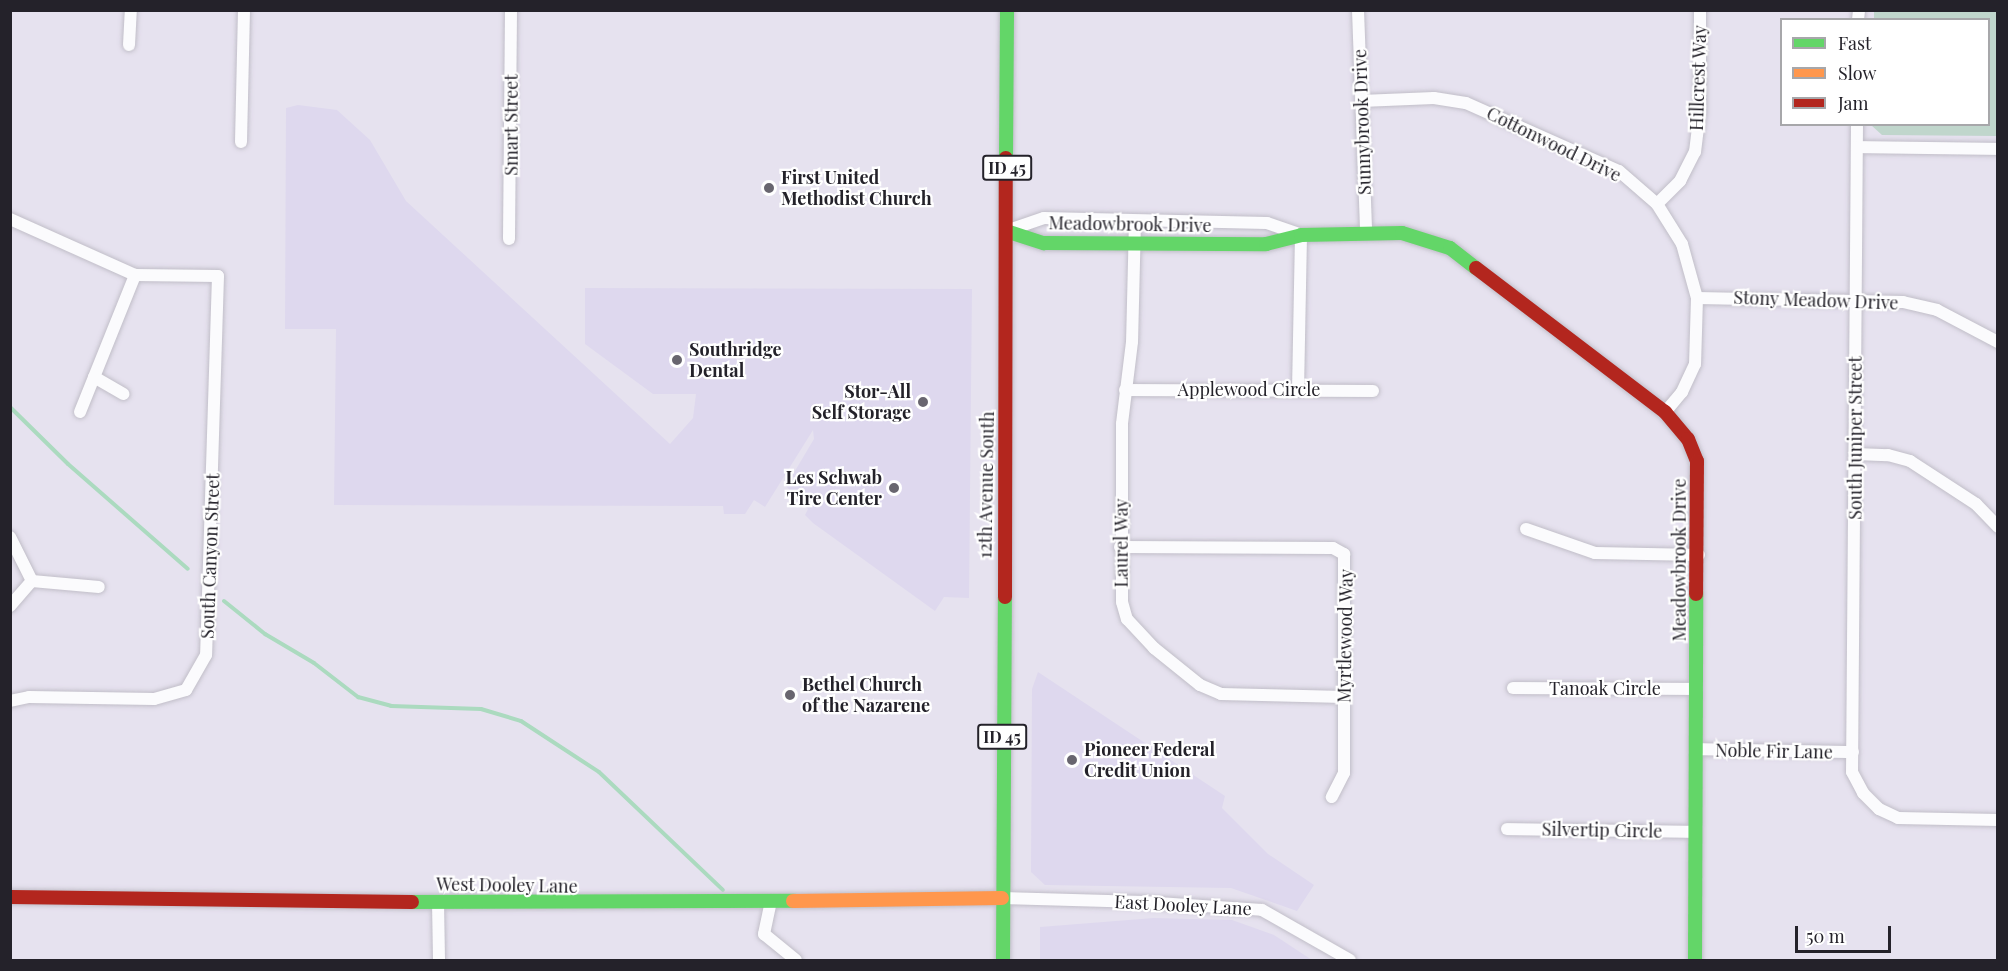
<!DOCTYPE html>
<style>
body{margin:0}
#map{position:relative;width:2008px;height:971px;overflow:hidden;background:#e6e2ef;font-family:"Playfair Display",serif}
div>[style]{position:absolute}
.built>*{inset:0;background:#ded8ee}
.green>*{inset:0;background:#c0d6cc}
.stream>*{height:4px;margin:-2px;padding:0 2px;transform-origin:2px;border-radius:2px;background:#abdabf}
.roads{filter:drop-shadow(0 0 2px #c1bec8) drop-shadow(0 0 2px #c1bec8)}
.street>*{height:12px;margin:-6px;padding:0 6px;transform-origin:6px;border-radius:6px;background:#fbfbfd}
.fast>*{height:14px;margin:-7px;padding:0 7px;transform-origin:7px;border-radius:7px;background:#63d668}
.slow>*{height:14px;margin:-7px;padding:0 7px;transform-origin:7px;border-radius:7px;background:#ff974d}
.jam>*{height:14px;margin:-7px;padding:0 7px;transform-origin:7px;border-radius:7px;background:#b3261e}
.dots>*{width:16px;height:16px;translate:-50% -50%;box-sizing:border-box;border:3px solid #fff;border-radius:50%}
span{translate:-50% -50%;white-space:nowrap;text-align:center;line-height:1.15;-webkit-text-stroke:4.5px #fff;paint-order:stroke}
.shield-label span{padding:2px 4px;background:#fff;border:2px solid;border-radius:4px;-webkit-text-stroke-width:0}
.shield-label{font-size:16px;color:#24222a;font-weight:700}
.street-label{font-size:18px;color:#24222a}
.poi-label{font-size:18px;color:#24222a;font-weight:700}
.left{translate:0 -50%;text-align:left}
.right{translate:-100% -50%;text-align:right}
.frame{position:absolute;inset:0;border:12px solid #24222a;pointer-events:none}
.legend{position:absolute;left:1780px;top:18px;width:210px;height:108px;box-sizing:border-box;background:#fff;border:2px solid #a7a7aa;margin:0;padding:8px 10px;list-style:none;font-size:18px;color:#24222a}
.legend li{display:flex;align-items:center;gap:12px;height:30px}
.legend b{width:30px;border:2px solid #a7a7aa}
.scale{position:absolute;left:1795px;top:926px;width:96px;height:27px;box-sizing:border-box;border:3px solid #24222a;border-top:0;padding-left:8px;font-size:18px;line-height:21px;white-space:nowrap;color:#24222a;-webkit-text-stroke:4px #fff;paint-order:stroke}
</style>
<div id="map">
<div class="built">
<div style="clip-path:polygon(298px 105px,337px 110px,370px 140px,406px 201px,670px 444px,693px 418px,696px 394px,653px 394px,585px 344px,585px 288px,972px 289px,969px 598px,944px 597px,935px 611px,813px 523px,805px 515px,808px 509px,786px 486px,814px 439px,813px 430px,765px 507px,754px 500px,745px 514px,724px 514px,723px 506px,334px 505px,336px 329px,285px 329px,286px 108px)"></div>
<div style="clip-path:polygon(1038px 672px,1225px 796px,1222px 808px,1268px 854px,1314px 885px,1297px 911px,1231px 888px,1045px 885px,1031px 872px,1032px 689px)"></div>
<div style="clip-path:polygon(1154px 918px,1232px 920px,1274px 935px,1312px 960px,1040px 960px,1040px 927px)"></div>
</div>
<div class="green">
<div style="clip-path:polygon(1874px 11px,1997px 11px,1997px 136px,1882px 135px,1871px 125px,1988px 124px,1988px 20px,1874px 19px)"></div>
</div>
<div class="stream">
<div style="left:10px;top:407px;width:81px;rotate:44.5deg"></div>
<div style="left:68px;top:464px;width:159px;rotate:41.2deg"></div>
<div style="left:224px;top:601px;width:53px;rotate:38.8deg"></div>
<div style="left:265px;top:634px;width:57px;rotate:30.6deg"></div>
<div style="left:314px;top:663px;width:56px;rotate:37.7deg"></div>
<div style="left:358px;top:697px;width:34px;rotate:15deg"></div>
<div style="left:391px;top:706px;width:90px;rotate:1.9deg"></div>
<div style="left:481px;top:709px;width:42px;rotate:16.7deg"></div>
<div style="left:521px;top:721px;width:93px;rotate:33.2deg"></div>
<div style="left:599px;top:772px;width:171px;rotate:43.6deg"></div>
</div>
<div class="roads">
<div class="street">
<div style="left:1358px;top:10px;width:223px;rotate:87.9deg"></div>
<div style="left:1858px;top:20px;width:10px;rotate:-84deg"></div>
<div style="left:129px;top:45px;width:35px;rotate:-87deg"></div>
<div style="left:1361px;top:101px;width:73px;rotate:-2.4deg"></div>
<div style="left:1434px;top:98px;width:32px;rotate:9deg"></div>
<div style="left:1466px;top:103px;width:167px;rotate:24deg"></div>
<div style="left:1619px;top:171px;width:50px;rotate:41deg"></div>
<div style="left:1657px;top:204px;width:47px;rotate:58deg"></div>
<div style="left:1682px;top:244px;width:56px;rotate:74.5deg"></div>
<div style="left:1697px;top:298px;width:66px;rotate:91.7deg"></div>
<div style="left:1695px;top:364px;width:31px;rotate:115deg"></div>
<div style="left:1682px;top:392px;width:26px;rotate:130deg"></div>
<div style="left:1857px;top:124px;width:648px;rotate:90.44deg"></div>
<div style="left:1852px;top:772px;width:24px;rotate:62deg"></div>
<div style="left:1863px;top:793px;width:23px;rotate:45deg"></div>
<div style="left:1879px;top:809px;width:21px;rotate:25deg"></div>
<div style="left:1898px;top:818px;width:100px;rotate:1.1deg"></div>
<div style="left:241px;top:142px;width:132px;rotate:-88.7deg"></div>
<div style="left:1857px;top:147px;width:141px;rotate:0.8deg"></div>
<div style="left:1657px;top:204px;width:33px;rotate:-45deg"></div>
<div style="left:1680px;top:181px;width:33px;rotate:-63deg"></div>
<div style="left:1695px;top:152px;width:38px;rotate:-83deg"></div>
<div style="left:1700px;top:114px;width:104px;rotate:-90deg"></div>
<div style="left:10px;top:219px;width:137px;rotate:24.1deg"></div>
<div style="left:135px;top:275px;width:83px;rotate:0.7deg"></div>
<div style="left:218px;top:276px;width:379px;rotate:91.8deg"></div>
<div style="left:206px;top:655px;width:40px;rotate:119.7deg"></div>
<div style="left:186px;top:690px;width:33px;rotate:164deg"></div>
<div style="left:154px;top:699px;width:125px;rotate:-179.1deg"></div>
<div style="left:29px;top:697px;width:19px;rotate:168deg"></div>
<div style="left:1135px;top:221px;width:121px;rotate:91.4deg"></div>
<div style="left:1132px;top:342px;width:83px;rotate:97deg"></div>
<div style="left:1122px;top:424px;width:178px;rotate:90deg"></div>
<div style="left:1122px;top:602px;width:18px;rotate:74deg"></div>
<div style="left:1127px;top:619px;width:40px;rotate:47deg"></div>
<div style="left:1154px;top:648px;width:59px;rotate:38.8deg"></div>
<div style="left:1200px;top:685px;width:23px;rotate:23deg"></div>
<div style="left:1221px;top:694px;width:123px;rotate:1.4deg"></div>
<div style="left:1006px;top:231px;width:40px;rotate:-18.9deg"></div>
<div style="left:1044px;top:218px;width:223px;rotate:1.3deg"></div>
<div style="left:1267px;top:223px;width:36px;rotate:19deg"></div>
<div style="left:1301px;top:235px;width:152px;rotate:91.1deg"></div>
<div style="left:509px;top:239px;width:229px;rotate:-89.5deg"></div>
<div style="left:1697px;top:298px;width:206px;rotate:1.1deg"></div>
<div style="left:1903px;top:302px;width:35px;rotate:13deg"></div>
<div style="left:1937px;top:310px;width:69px;rotate:27.7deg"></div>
<div style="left:94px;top:377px;width:34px;rotate:30deg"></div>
<div style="left:1125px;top:390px;width:248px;rotate:0.2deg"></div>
<div style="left:80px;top:412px;width:148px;rotate:-68.1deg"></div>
<div style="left:1855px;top:454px;width:33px;rotate:2deg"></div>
<div style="left:1888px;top:455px;width:23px;rotate:15deg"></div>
<div style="left:1910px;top:461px;width:79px;rotate:33.1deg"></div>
<div style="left:1976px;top:504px;width:32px;rotate:46deg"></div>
<div style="left:1526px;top:529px;width:73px;rotate:19.2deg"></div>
<div style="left:1595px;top:553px;width:104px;rotate:1.1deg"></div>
<div style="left:10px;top:537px;width:49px;rotate:63.4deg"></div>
<div style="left:1120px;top:547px;width:213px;rotate:0.3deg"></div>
<div style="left:1333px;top:548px;width:13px;rotate:29deg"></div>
<div style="left:1344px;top:554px;width:219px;rotate:90deg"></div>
<div style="left:1344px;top:773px;width:27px;rotate:117deg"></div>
<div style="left:10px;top:606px;width:33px;rotate:-49deg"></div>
<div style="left:32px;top:581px;width:67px;rotate:5.1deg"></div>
<div style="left:1513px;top:688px;width:184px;rotate:0.3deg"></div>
<div style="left:1696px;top:749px;width:157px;rotate:1.1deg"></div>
<div style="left:1507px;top:829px;width:189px;rotate:0.9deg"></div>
<div style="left:1002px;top:898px;width:141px;rotate:1.6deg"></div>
<div style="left:1143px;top:902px;width:119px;rotate:3.8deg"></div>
<div style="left:1262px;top:910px;width:101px;rotate:29.6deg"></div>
<div style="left:771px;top:901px;width:34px;rotate:102deg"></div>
<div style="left:764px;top:934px;width:41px;rotate:39.1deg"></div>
<div style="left:438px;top:902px;width:58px;rotate:89deg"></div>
</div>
<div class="fast">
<div style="left:1006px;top:158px;width:148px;rotate:-89.6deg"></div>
<div style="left:1006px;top:231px;width:40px;rotate:18deg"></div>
<div style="left:1044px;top:243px;width:222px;rotate:0.3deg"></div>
<div style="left:1266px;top:244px;width:36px;rotate:-14deg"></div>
<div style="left:1301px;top:235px;width:101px;rotate:-1.1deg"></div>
<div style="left:1402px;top:233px;width:50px;rotate:17.4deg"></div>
<div style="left:1450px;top:248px;width:33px;rotate:38deg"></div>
<div style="left:412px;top:902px;width:381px;rotate:-0.2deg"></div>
<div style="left:1003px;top:960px;width:363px;rotate:-89.7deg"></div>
<div style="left:1695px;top:960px;width:366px;rotate:-89.8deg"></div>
</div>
<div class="slow">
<div style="left:793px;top:901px;width:209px;rotate:-0.8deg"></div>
</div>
<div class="jam">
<div style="left:1476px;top:268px;width:238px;rotate:37.3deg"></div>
<div style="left:1665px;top:412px;width:35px;rotate:50deg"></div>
<div style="left:1688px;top:439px;width:24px;rotate:68deg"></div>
<div style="left:1697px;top:461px;width:133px;rotate:90.4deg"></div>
<div style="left:1005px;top:597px;width:439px;rotate:-89.9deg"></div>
<div style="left:10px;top:897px;width:402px;rotate:0.7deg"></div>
</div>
</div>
<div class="dots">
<div style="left:769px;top:188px;background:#68656f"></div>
<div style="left:677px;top:360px;background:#68656f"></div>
<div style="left:923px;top:402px;background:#68656f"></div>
<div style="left:894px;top:488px;background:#68656f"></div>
<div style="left:790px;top:695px;background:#68656f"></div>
<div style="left:1072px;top:760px;background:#68656f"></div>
</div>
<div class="shield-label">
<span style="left:1007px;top:168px">ID 45</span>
<span style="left:1002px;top:737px">ID 45</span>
</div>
<div class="street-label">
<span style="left:1698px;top:78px;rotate:-88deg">Hillcrest Way</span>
<span style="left:1362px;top:122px;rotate:-92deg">Sunnybrook Drive</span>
<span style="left:511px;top:125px;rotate:-90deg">Smart Street</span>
<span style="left:1554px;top:144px;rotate:26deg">Cottonwood Drive</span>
<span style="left:1130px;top:224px;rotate:1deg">Meadowbrook Drive</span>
<span style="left:1816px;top:300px;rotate:2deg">Stony Meadow Drive</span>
<span style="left:1249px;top:389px">Applewood Circle</span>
<span style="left:1855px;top:438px;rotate:-90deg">South Juniper Street</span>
<span style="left:986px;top:485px;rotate:-89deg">12th Avenue South</span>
<span style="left:1121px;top:543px;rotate:-90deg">Laurel Way</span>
<span style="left:210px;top:556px;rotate:-88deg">South Canyon Street</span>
<span style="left:1679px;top:560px;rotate:-90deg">Meadowbrook Drive</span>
<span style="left:1345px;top:636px;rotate:-89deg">Myrtlewood Way</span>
<span style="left:1605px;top:688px">Tanoak Circle</span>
<span style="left:1774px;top:751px;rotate:1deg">Noble Fir Lane</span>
<span style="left:1602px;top:830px;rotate:1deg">Silvertip Circle</span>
<span style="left:507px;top:885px;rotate:1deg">West Dooley Lane</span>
<span style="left:1183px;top:905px;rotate:3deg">East Dooley Lane</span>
</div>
<div class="poi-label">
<span class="left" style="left:781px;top:188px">First United<br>Methodist Church</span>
<span class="left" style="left:689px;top:360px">Southridge<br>Dental</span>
<span class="right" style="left:911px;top:402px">Stor-All<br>Self Storage</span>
<span class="right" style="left:882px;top:488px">Les Schwab<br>Tire Center</span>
<span class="left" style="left:802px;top:695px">Bethel Church<br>of the Nazarene</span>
<span class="left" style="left:1084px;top:760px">Pioneer Federal<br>Credit Union</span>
</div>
<div class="frame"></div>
<ul class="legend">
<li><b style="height:8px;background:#63d668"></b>Fast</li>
<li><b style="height:8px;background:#ff974d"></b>Slow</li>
<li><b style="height:8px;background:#b3261e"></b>Jam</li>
</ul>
<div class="scale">50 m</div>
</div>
